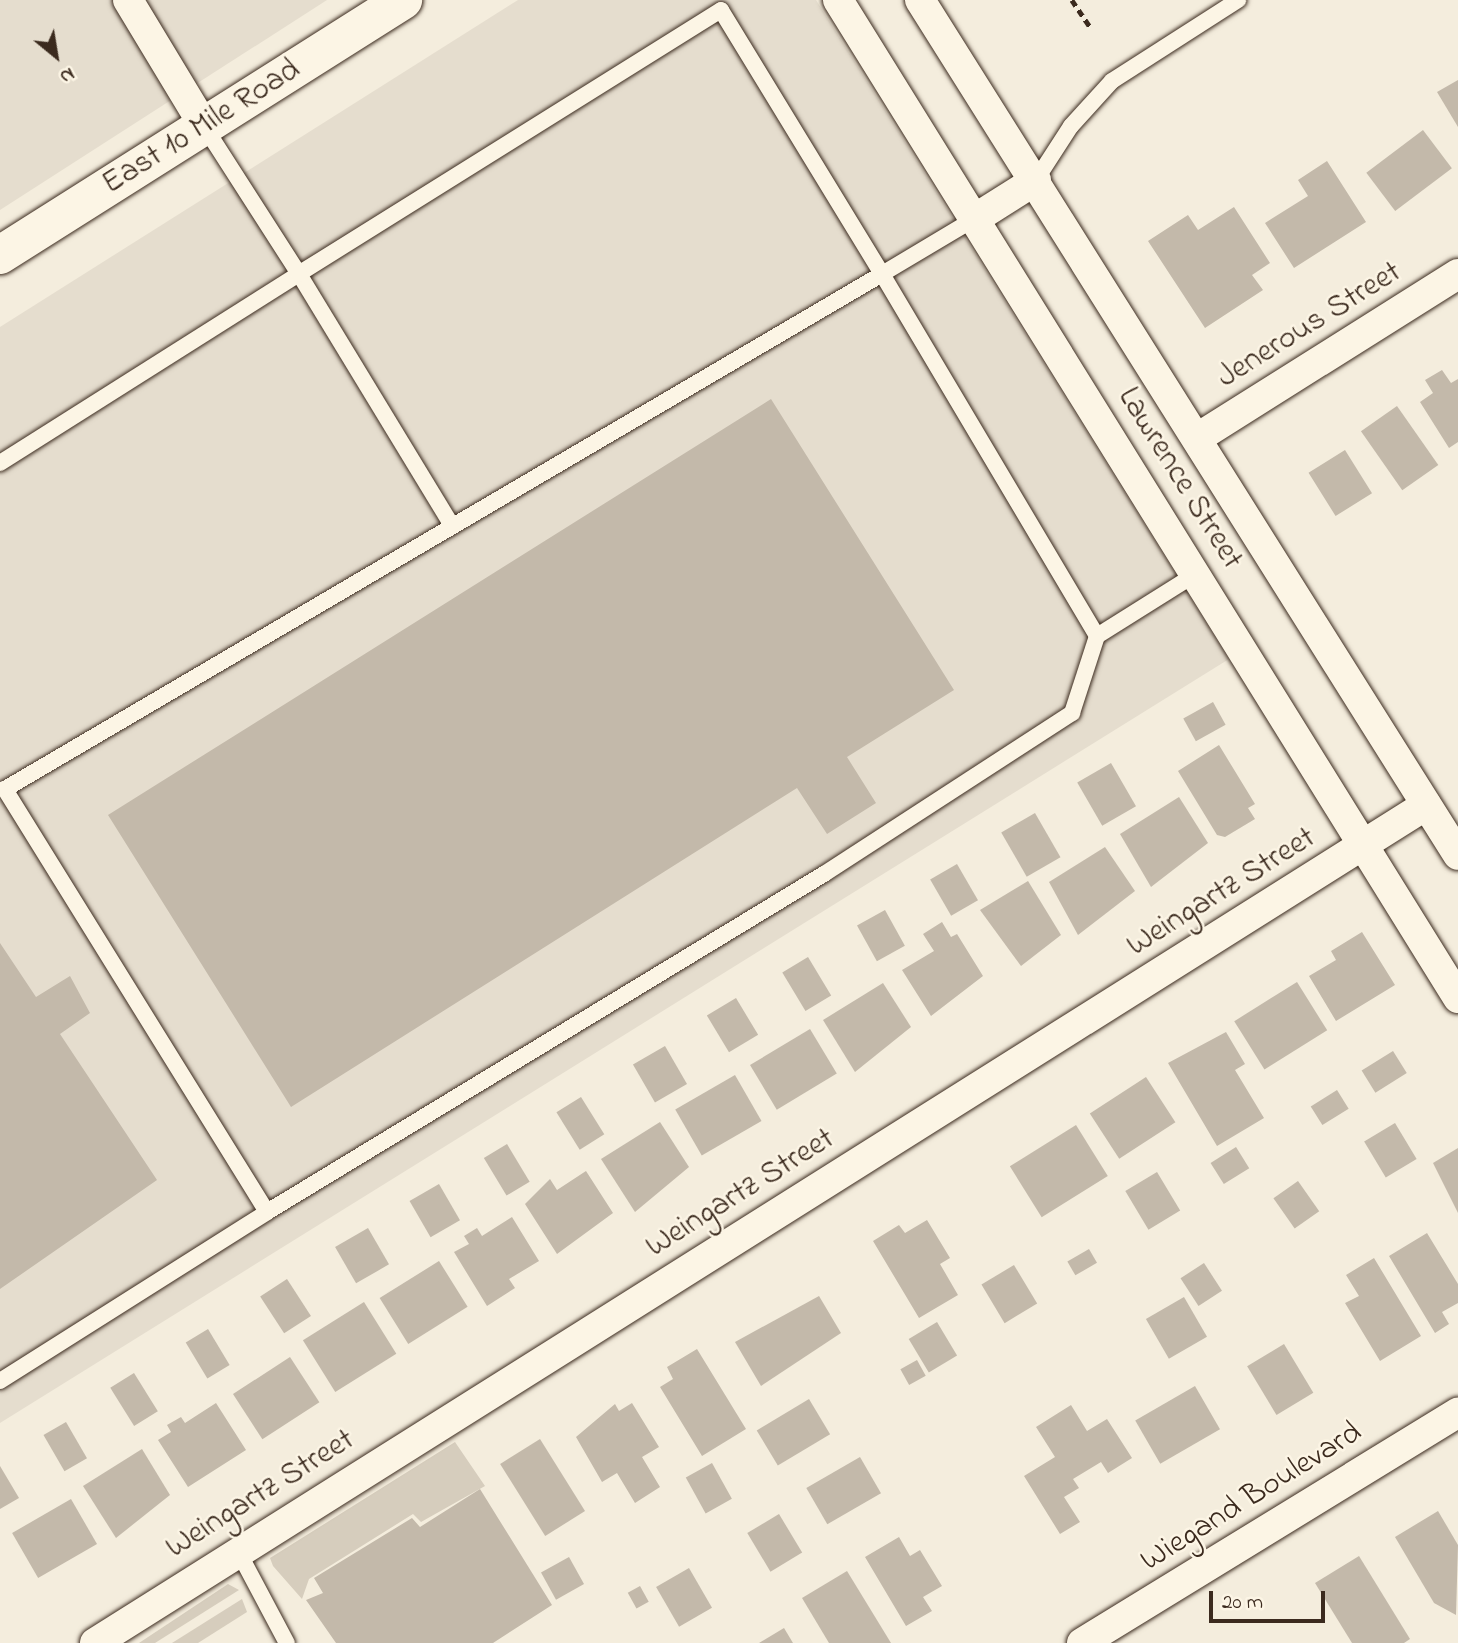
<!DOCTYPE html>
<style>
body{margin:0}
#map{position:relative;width:1458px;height:1643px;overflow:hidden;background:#f4eddd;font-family:"Indie Flower",sans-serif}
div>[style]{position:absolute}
.built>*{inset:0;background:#e5ddce}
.green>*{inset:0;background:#d6cdbd}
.building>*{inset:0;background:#c3b9aa;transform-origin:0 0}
.path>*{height:4.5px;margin-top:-2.25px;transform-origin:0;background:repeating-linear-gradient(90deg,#3b2a1e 0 7px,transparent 0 12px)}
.roads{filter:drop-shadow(0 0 2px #3b2a1e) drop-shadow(0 0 2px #3b2a1e)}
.lane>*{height:16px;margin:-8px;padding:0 8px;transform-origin:8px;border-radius:8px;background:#fcf5e5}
.street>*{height:30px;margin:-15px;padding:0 15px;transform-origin:15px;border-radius:15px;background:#fcf5e5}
.secondary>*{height:38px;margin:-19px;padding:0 19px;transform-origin:19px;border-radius:19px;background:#fcf5e5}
span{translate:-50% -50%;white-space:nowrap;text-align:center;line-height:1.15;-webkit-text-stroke:5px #fcf5e5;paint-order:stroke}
.street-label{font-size:32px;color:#3b2a1e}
.north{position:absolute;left:21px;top:21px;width:70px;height:70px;-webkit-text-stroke:5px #fcf5e5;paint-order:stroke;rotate:150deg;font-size:19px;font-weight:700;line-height:28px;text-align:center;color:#3b2a1e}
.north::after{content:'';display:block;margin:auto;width:24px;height:32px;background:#3b2a1e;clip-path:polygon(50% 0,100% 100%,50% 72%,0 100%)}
.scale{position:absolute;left:1209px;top:1591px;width:116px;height:32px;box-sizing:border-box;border:4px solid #3b2a1e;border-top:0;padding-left:9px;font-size:21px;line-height:24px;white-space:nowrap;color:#3b2a1e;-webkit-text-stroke:5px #fcf5e5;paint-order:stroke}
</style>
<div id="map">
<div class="built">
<div style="clip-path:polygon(0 0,327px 0,0 210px)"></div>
<div style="clip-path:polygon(518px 0,816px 0,1229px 659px,0 1423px,0 327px)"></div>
</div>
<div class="green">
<div style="clip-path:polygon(455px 1442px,485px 1486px,421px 1522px,413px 1514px,309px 1579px,302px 1599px,273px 1566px,270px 1558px)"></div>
<div style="clip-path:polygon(228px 1584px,239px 1590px,155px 1643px,139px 1643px)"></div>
<div style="clip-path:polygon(242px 1599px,247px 1612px,198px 1643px,172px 1643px)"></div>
</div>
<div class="building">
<div style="clip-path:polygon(1458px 80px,1458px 127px,1437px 92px)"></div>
<div style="left:1423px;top:130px;width:48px;height:71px;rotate:53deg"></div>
<div style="clip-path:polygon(1327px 161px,1366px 222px,1294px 268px,1265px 223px,1308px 196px,1298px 180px)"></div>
<div style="clip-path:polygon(1234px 207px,1270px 263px,1252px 275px,1263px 290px,1205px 328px,1148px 241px,1188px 215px,1198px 230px)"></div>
<div style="clip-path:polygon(1442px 370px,1451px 383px,1458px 379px,1458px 442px,1449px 448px,1420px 402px,1433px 393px,1425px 380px)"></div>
<div style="clip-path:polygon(771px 399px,954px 690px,847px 757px,876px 803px,827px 834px,797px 788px,291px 1107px,108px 815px)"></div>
<div style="left:1397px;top:406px;width:72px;height:44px;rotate:55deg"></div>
<div style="left:1345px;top:450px;width:51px;height:43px;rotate:58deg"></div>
<div style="left:1213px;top:702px;width:26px;height:34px;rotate:61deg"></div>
<div style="clip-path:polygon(1219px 745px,1255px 804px,1248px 808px,1255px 819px,1225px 837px,1217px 835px,1178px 771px)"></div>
<div style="left:1111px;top:763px;width:50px;height:39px;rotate:60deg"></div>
<div style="clip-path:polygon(1179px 797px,1208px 843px,1151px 887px,1120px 834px)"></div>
<div style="left:1035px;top:813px;width:51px;height:39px;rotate:60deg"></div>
<div style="clip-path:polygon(1105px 847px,1135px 891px,1078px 935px,1049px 882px)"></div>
<div style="left:957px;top:864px;width:42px;height:31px;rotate:60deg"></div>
<div style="clip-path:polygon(1028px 881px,1061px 935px,1021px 966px,980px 910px)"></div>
<div style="left:885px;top:910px;width:41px;height:32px;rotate:61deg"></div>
<div style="clip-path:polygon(942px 922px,951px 937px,957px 934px,983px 976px,931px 1016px,902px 970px,934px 951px,923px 934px)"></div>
<div style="clip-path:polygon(1362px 932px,1395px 985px,1336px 1021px,1309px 976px,1336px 960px,1331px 951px)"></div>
<div style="clip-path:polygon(0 943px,36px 997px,70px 976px,90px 1013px,60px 1034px,157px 1180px,0 1289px)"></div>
<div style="left:808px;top:957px;width:45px;height:30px;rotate:59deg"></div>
<div style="left:1297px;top:982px;width:57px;height:74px;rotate:58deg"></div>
<div style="clip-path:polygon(883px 983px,911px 1027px,855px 1072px,823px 1020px)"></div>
<div style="left:736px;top:998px;width:43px;height:34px;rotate:59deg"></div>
<div style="left:810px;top:1029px;width:52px;height:70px;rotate:59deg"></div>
<div style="clip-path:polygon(1226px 1032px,1245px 1064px,1235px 1070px,1264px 1118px,1217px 1146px,1168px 1063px)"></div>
<div style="left:665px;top:1046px;width:44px;height:37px;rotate:60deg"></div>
<div style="left:1393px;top:1051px;width:26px;height:37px;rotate:58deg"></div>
<div style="left:735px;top:1075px;width:53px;height:69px;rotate:60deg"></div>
<div style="left:1146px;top:1077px;width:54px;height:67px;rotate:57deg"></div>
<div style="left:1337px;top:1090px;width:22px;height:31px;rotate:58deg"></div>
<div style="left:581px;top:1097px;width:44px;height:29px;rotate:58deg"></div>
<div style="clip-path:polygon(660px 1122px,689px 1167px,635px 1212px,601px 1159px)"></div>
<div style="left:1395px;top:1123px;width:42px;height:36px;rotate:59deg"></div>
<div style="left:1076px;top:1125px;width:60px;height:78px;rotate:58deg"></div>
<div style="left:507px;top:1144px;width:44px;height:27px;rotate:59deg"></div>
<div style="left:1236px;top:1147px;width:25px;height:30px;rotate:58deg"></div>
<div style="clip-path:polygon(1458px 1148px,1458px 1213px,1433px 1163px)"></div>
<div style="clip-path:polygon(586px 1171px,613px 1213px,557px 1254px,525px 1204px,550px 1179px,557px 1190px)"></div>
<div style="left:1157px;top:1172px;width:45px;height:37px;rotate:59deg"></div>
<div style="left:1298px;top:1181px;width:37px;height:30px;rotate:55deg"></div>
<div style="left:439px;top:1184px;width:42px;height:34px;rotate:60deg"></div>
<div style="clip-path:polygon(512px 1217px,539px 1261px,509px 1279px,515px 1288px,487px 1306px,454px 1252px,469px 1244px,464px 1236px,477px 1228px,482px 1236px)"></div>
<div style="clip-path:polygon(927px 1220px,950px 1258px,940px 1264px,958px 1295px,919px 1318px,873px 1241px,899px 1225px,905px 1233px)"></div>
<div style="left:368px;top:1228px;width:42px;height:38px;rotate:60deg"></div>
<div style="clip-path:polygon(1427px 1233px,1458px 1284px,1458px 1303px,1442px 1312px,1449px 1324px,1435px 1333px,1389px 1256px)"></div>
<div style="left:1089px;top:1249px;width:16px;height:25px;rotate:60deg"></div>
<div style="clip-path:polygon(1374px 1258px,1421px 1336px,1380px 1361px,1345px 1303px,1359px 1296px,1346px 1275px)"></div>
<div style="left:439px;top:1261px;width:54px;height:70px;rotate:58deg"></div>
<div style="left:1204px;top:1263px;width:33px;height:28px;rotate:57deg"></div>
<div style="left:1014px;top:1265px;width:45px;height:38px;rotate:59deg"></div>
<div style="left:287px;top:1279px;width:44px;height:32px;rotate:57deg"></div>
<div style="clip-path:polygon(819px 1296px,841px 1333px,761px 1386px,735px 1342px)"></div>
<div style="left:1184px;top:1297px;width:46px;height:44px;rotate:60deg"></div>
<div style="left:364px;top:1302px;width:61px;height:72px;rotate:58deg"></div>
<div style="left:937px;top:1322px;width:39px;height:33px;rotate:59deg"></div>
<div style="left:208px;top:1329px;width:42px;height:26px;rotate:59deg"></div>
<div style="left:1284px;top:1344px;width:57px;height:43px;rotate:59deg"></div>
<div style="clip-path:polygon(697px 1349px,746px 1429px,702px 1456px,660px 1387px,673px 1379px,667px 1367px)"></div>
<div style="left:290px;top:1357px;width:54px;height:68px;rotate:57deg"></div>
<div style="left:917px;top:1360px;width:18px;height:19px;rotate:61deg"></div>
<div style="left:134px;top:1373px;width:45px;height:28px;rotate:58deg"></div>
<div style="left:1195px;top:1386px;width:50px;height:69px;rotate:60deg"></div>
<div style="left:809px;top:1399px;width:41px;height:61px;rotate:59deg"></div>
<div style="clip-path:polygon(216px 1403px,246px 1450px,188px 1487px,158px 1440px,171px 1432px,167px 1425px,181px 1417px,185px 1423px)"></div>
<div style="clip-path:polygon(632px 1403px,659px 1447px,642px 1457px,660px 1487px,635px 1503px,617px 1473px,602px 1482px,576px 1437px,615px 1404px,619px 1411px)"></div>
<div style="clip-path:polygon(1071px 1405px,1087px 1431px,1107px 1419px,1132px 1458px,1108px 1473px,1101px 1462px,1073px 1479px,1079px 1488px,1064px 1497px,1080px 1522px,1060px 1534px,1024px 1476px,1055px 1457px,1036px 1427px)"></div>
<div style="left:66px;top:1422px;width:42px;height:26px;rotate:60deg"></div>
<div style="left:540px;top:1439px;width:85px;height:47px;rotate:58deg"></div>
<div style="clip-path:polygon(142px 1449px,170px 1495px,116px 1538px,83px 1486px)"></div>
<div style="left:860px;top:1457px;width:42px;height:62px;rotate:60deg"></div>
<div style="left:712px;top:1463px;width:41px;height:30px;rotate:61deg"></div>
<div style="clip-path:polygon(0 1466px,19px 1498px,0 1509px)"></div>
<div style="clip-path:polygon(480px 1489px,552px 1605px,493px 1643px,336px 1643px,306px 1600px,323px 1593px,314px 1578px,412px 1518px,420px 1527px)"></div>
<div style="left:71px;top:1499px;width:52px;height:68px;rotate:60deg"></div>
<div style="clip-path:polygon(1438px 1511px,1458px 1545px,1456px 1615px,1434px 1603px,1395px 1537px)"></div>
<div style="left:779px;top:1514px;width:45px;height:37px;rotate:59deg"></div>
<div style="clip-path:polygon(899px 1537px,910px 1556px,920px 1550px,942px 1586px,923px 1597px,932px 1611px,906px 1626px,865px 1557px)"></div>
<div style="clip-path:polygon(1359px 1556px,1410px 1639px,1404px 1643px,1352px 1643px,1315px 1583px)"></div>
<div style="left:569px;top:1557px;width:31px;height:32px;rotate:61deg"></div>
<div style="left:689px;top:1568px;width:46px;height:38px;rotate:60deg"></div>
<div style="clip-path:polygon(847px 1571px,891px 1643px,829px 1643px,802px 1598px)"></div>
<div style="left:640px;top:1586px;width:18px;height:14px;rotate:61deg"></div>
<div style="clip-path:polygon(784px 1628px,793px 1643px,759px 1643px)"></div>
</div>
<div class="path">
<div style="left:1072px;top:0;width:32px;rotate:56deg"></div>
</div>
<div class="roads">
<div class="lane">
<div style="left:1036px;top:180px;width:64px;rotate:-57.1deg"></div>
<div style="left:1071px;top:126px;width:61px;rotate:-47.7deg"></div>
<div style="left:1112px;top:81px;width:150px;rotate:-32.7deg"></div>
<div style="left:0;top:463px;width:354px;rotate:-32.3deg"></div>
<div style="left:299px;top:274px;width:295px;rotate:58.7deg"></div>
<div style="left:1097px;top:636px;width:117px;rotate:-32.1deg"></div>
<div style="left:267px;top:1212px;width:652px;rotate:-31.25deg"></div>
<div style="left:824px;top:874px;width:296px;rotate:-33deg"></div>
<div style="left:1072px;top:713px;width:81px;rotate:-72deg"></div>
<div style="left:1097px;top:636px;width:421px;rotate:-120.7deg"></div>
<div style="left:882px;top:274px;width:109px;rotate:-30.8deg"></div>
<div style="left:0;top:1381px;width:316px;rotate:-32.3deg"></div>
<div style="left:267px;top:1212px;width:498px;rotate:-121.8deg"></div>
<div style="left:5px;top:789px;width:1017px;rotate:-30.42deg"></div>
<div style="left:882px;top:274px;width:309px;rotate:-121.4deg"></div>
<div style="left:721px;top:10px;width:498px;rotate:148deg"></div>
<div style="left:299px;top:274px;width:176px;rotate:-122.7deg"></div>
<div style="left:238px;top:1551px;width:104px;rotate:62deg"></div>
</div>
<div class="street">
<div style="left:128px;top:0;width:147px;rotate:58.9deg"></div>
<div style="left:838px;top:0;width:1175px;rotate:58.15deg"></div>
<div style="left:920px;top:0;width:1010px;rotate:57.82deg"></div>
<div style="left:976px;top:218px;width:71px;rotate:-32.3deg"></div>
<div style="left:1199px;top:437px;width:306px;rotate:-32.2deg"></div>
<div style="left:95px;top:1643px;width:1573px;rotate:-32.19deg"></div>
<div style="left:1082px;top:1643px;width:441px;rotate:-31.5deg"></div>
</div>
<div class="secondary">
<div style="left:0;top:255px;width:477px;rotate:-32.3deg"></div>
</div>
</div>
<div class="street-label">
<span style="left:202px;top:128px;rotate:-32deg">East 10 Mile Road</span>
<span style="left:1310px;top:326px;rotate:-32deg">Jenerous Street</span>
<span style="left:1179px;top:479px;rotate:58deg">Lawrence Street</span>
<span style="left:1222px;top:893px;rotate:-32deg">Weingartz Street</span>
<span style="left:741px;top:1194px;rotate:-32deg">Weingartz Street</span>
<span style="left:261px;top:1495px;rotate:-32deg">Weingartz Street</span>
<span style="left:1252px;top:1498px;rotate:-32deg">Wiegand Boulevard</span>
</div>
<div class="north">N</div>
<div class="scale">20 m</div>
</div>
